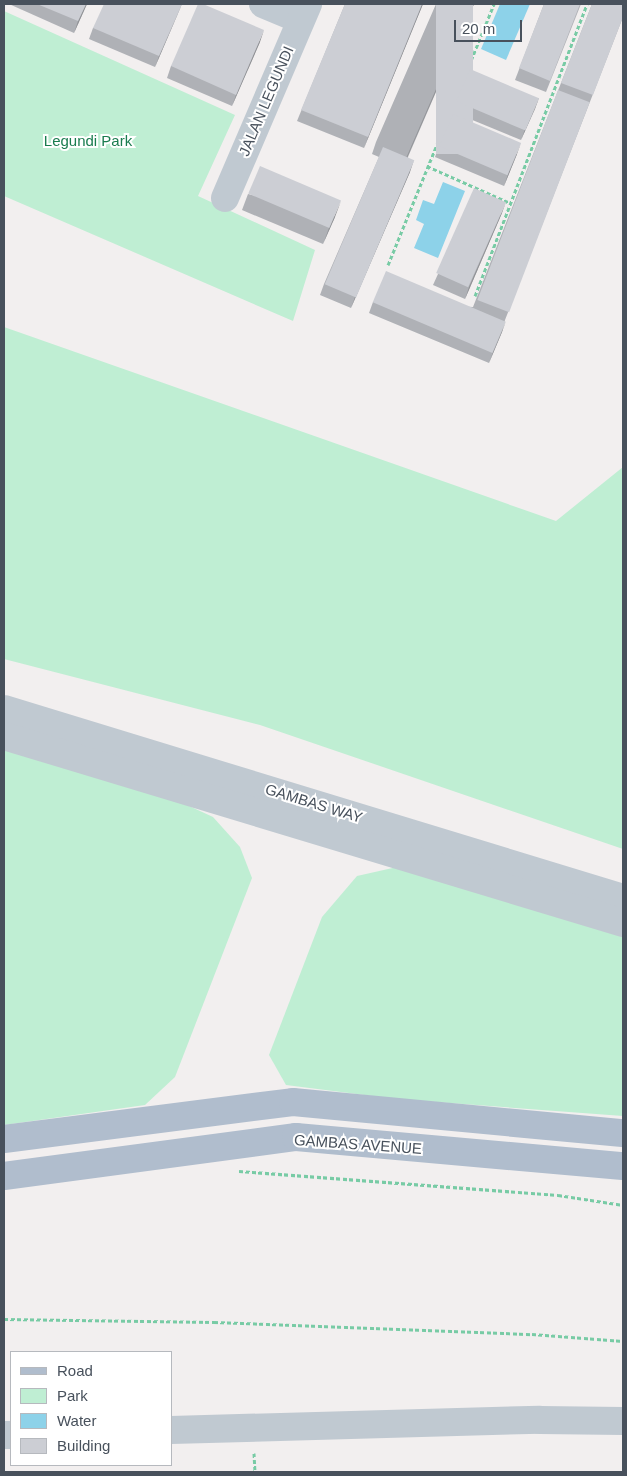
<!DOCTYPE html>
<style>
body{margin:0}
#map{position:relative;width:627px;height:1476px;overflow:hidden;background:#f2efef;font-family:Arial,sans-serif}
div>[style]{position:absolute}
.green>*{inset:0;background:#bfeed3}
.water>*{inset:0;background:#8dd2e9}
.path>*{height:3px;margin-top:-1.5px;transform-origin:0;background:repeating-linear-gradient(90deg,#78cba5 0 4px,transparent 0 6.5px)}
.minor>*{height:28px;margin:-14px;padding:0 14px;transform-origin:14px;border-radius:14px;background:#c0c9d1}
.major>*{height:28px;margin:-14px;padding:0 14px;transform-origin:14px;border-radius:14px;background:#b0bdcd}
.wall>*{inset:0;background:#afb1b6}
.shaded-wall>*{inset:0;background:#8f9094}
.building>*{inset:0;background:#ccced4;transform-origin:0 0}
span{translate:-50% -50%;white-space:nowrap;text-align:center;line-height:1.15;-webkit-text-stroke:4px #fff;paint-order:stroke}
.street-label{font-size:15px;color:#48515c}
.park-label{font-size:15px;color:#1a7c4f}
.frame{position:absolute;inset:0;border:5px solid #48515c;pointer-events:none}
.legend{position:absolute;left:10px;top:1351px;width:162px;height:115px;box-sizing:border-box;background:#fff;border:1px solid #b6b9be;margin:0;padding:6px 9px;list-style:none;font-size:15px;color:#48515c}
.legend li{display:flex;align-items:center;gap:10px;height:25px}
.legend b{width:25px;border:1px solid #b6b9be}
.scale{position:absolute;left:454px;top:20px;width:68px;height:22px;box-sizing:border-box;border:2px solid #48515c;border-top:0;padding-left:6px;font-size:15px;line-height:18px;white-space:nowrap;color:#48515c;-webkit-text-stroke:4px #fff;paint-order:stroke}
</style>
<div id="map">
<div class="green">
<div style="clip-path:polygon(4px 11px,235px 115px,198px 196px,315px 250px,293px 321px,4px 196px)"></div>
<div style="clip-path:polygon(4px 327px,556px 521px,623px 467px,623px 849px,260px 725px,4px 659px)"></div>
<div style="clip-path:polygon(4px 748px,161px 793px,213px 817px,240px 847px,252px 878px,175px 1077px,145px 1105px,4px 1125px)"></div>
<div style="clip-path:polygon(397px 867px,623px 937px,623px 1116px,396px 1099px,286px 1085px,269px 1055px,322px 917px,357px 876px)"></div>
</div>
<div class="water">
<div style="clip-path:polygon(500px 4px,530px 4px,506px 60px,481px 49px)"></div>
<div style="clip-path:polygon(443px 182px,465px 191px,438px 258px,414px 248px,424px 224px,416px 220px,423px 200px,434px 204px)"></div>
</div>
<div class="path">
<div style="left:427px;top:166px;width:91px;rotate:24deg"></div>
<div style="left:388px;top:265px;width:282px;rotate:-67.9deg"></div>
<div style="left:475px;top:296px;width:313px;rotate:-69deg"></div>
<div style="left:239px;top:1171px;width:320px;rotate:4.3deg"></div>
<div style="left:558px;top:1195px;width:66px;rotate:8.7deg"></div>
<div style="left:4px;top:1319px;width:210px;rotate:0.8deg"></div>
<div style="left:214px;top:1322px;width:318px;rotate:2.2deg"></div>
<div style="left:532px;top:1334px;width:91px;rotate:4.4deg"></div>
<div style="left:254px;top:1453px;width:19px;rotate:87deg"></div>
</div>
<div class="minor">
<div style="left:263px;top:4px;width:41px;rotate:22.8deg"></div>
<div style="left:225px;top:198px;width:211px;rotate:-66.8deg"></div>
<div style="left:4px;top:709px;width:647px;rotate:16.98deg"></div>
<div style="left:4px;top:736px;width:647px;rotate:16.81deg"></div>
<div style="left:171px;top:1430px;width:369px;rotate:-1.6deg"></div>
<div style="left:540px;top:1420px;width:83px;rotate:0.7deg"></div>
<div style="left:4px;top:1435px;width:7px"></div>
</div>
<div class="major">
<div style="left:4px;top:1139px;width:291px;rotate:-7.3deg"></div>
<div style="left:293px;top:1102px;width:331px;rotate:5.4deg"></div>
<div style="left:4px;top:1176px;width:295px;rotate:-7.6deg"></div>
<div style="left:296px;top:1137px;width:328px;rotate:5.1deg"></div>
</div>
<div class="wall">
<div style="clip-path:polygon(9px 4px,87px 4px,74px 33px)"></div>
<div style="clip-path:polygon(182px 4px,155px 67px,89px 39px,93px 28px)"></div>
<div style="clip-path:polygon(345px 4px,423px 4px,364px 148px,297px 121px)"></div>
<div style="clip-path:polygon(436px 4px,474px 4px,408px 157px,410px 172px,351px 308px,320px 295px,324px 284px,379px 157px,372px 154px,376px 142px)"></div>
<div style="clip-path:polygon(544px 4px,581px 4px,546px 92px,515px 80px)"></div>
<div style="clip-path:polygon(592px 4px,623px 17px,505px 320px,502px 332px,489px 363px,369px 313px,373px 302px,473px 307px)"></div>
<div style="clip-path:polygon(260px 42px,232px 106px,167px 78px,171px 66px)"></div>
<div style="clip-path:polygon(539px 98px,521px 140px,453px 112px,457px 101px)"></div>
<div style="clip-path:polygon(439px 146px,517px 154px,504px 186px,435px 157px)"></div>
<div style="clip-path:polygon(248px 194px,335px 217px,323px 244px,242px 210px)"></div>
<div style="clip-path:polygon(502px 213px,465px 299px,433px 285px,438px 274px)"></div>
</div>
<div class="shaded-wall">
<div style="clip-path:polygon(86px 4px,87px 4px,74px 33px,78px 21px)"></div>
<div style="clip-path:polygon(182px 4px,155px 67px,159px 56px)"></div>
<div style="clip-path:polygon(422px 4px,423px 4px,364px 148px,368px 137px)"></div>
<div style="clip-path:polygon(473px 4px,474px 4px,403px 167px,407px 156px)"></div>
<div style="clip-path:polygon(264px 30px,260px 42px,232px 106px,236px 95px)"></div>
<div style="clip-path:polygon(539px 98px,535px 109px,521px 140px,525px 129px)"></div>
<div style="clip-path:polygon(521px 143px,517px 154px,504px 186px,508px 174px)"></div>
<div style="clip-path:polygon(414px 160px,410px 172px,351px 308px,355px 297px)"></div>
<div style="clip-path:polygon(341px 201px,335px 217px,323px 244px,329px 228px)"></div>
<div style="clip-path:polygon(506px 202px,502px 213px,465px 299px,469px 287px)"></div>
<div style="clip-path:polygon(506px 321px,502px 332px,489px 363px,493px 352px)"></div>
</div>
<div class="building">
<div style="clip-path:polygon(37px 4px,86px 4px,78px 21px)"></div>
<div style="clip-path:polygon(104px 4px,182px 4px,159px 56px,93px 28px)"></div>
<div style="clip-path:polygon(198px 4px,203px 4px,264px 30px,236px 95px,171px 66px)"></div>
<div style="clip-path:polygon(345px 4px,422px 4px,368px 137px,301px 110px)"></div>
<div style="left:436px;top:4px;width:37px;height:150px"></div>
<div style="clip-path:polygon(544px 4px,580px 4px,550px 81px,519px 68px)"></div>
<div style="clip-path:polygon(592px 4px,623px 4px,623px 17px,593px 95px,561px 83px)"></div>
<div style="left:470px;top:69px;width:75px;height:35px;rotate:23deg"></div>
<div style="left:558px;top:90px;width:34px;height:225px;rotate:21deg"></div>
<div style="left:453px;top:114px;width:74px;height:35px;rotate:23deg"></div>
<div style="left:383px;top:147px;width:34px;height:149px;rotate:23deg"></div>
<div style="left:260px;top:166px;width:88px;height:30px;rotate:23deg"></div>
<div style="left:474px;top:188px;width:35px;height:93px;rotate:24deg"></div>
<div style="left:386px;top:271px;width:130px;height:34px;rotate:23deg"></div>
</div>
<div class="street-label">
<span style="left:266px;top:101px;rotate:-67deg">JALAN LEGUNDI</span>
<span style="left:314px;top:803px;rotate:17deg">GAMBAS WAY</span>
<span style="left:358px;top:1144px;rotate:4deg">GAMBAS AVENUE</span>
</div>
<div class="park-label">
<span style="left:88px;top:141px">Legundi Park</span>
</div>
<div class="frame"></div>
<ul class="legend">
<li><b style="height:6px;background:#b0bdcd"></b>Road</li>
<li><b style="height:14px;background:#bfeed3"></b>Park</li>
<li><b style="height:14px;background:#8dd2e9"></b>Water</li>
<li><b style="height:14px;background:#ccced4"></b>Building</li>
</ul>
<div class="scale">20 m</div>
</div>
